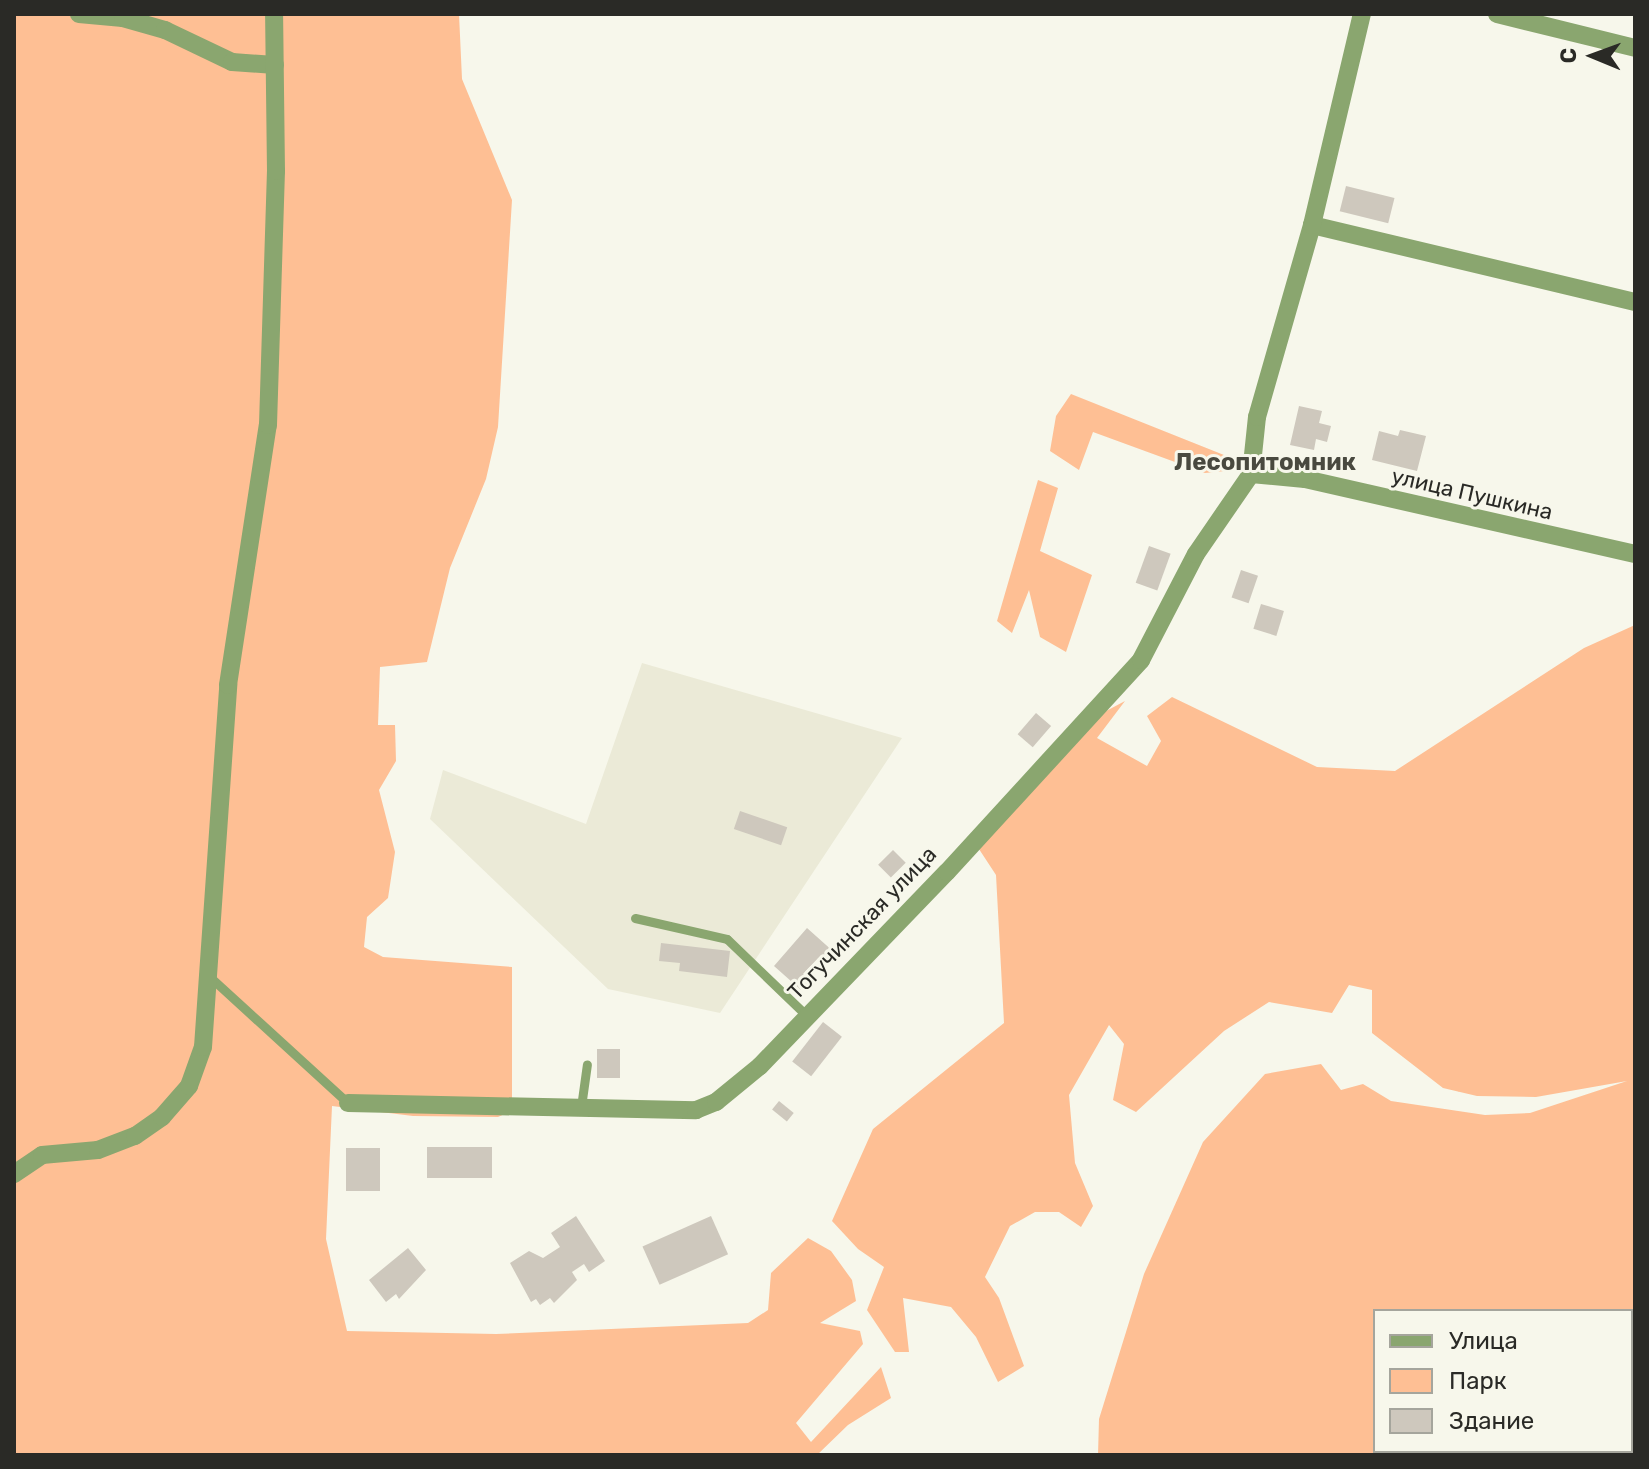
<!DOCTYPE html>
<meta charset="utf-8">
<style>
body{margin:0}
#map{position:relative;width:1649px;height:1469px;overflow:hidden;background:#f7f7eb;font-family:Rubik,sans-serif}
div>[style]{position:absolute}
.built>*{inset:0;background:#ebead7}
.green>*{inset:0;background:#febf94}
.building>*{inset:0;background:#cec8bd;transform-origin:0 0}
.service>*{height:9px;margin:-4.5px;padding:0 4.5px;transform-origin:4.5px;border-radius:4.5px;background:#8aa66f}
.minor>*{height:18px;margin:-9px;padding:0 9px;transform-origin:9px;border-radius:9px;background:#8aa66f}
span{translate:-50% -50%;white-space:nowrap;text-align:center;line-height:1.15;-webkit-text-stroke:6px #f7f7eb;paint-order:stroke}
.street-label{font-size:22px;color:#2a2a26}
.neighbourhood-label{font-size:24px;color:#49493f;font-weight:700}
.frame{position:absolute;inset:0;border:16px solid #2a2a26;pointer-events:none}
.legend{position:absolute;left:1373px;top:1309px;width:260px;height:144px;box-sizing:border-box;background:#f7f7eb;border:2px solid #a5a59c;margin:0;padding:10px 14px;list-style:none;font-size:24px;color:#2a2a26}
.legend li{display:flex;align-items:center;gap:16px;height:40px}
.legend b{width:40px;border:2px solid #a5a59c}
.north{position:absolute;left:1553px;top:16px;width:80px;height:80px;-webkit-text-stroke:6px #f7f7eb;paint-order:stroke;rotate:271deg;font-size:22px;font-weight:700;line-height:32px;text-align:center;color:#2a2a26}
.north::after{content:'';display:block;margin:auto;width:28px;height:36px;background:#2a2a26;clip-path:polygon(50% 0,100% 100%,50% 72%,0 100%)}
</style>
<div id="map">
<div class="built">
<div style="clip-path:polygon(642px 663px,902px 738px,720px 1013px,608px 989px,430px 819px,443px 770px,586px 824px)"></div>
</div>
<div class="green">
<div style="clip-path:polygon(14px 14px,459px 14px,462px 79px,512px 200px,498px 427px,486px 479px,450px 568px,427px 662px,380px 667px,378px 725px,395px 725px,396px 761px,379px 790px,395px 852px,388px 898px,367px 917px,364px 947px,383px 957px,512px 967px,512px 1111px,498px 1117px,413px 1116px,332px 1106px,326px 1239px,347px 1331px,496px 1334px,748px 1323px,768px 1310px,771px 1273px,808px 1238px,831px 1251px,852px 1280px,856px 1301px,820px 1323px,860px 1331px,863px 1344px,796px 1423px,811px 1442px,881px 1367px,891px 1398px,848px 1425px,817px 1455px,14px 1455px)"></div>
<div style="clip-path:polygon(1071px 394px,1229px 457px,1225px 471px,1205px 473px,1093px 432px,1079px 470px,1050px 451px,1056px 416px)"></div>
<div style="clip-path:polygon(1038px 480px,1058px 488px,1040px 551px,1092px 575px,1066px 652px,1040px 637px,1029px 590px,1012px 633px,997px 621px)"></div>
<div style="clip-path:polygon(evenodd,1635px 625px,1635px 1455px,1098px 1455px,1099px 1419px,1144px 1274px,1203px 1142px,1265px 1074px,1321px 1064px,1341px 1090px,1363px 1084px,1391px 1101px,1485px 1115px,1530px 1113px,1627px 1081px,1536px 1097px,1477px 1096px,1443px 1088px,1372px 1033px,1372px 990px,1349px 985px,1332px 1013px,1269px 1002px,1224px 1031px,1136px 1112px,1113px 1100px,1124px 1044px,1109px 1025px,1069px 1095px,1075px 1163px,1093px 1206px,1081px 1227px,1059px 1212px,1035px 1212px,1010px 1226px,985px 1277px,999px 1298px,1024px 1366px,998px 1382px,976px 1337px,951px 1307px,903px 1298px,909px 1352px,895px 1352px,867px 1310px,884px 1267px,858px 1249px,832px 1221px,873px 1129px,1004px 1023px,996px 875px,977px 846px,1093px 718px,1125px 701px,1097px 738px,1147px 766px,1161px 741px,1147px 716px,1172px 697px,1317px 767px,1395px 771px,1584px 648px,1635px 625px,1375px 1311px,1631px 1311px,1631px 1451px,1375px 1451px,1375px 1311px)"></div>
</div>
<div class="building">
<div style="left:1346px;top:186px;width:50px;height:26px;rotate:14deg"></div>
<div style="clip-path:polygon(1299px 406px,1322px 411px,1319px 423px,1331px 426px,1327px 442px,1316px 439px,1314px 450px,1290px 445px)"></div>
<div style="clip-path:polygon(1400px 430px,1426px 436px,1417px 471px,1372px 460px,1379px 431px,1398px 436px)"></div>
<div style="left:1149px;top:546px;width:23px;height:39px;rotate:20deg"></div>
<div style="left:1241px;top:570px;width:18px;height:29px;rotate:19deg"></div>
<div style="left:1261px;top:604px;width:24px;height:26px;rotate:17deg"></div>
<div style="left:1036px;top:713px;width:20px;height:28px;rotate:41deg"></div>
<div style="left:740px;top:811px;width:50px;height:19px;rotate:19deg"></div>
<div style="left:893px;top:850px;width:18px;height:21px;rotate:45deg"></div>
<div style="clip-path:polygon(807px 928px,835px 953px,828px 961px,821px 955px,803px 974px,810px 980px,801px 990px,774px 966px)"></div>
<div style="clip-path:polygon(661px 943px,730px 951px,727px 977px,679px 971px,680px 963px,659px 961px)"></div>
<div style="left:823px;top:1022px;width:24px;height:50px;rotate:38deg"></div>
<div style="left:597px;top:1049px;width:23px;height:29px"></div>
<div style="left:779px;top:1101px;width:19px;height:11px;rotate:39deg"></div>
<div style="left:427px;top:1147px;width:65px;height:31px"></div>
<div style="left:346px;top:1148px;width:34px;height:43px"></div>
<div style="clip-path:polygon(576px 1216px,605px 1261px,589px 1272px,584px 1264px,572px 1272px,577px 1280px,554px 1303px,550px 1298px,540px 1305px,536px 1299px,531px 1302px,510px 1263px,529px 1251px,543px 1258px,560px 1247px,551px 1233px)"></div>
<div style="left:711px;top:1216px;width:42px;height:75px;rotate:66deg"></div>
<div style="clip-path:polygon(408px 1248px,426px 1270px,399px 1299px,396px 1294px,386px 1302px,369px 1280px)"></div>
</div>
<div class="service">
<div style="left:635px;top:918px;width:94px;rotate:12.9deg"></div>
<div style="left:727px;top:939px;width:110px;rotate:43.9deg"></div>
<div style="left:210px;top:977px;width:187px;rotate:42.4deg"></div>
<div style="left:581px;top:1107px;width:43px;rotate:-82.1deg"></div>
</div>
<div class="minor">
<div style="left:79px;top:14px;width:44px;rotate:5.2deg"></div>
<div style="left:123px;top:18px;width:44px;rotate:15.9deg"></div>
<div style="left:165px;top:30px;width:74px;rotate:25.5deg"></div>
<div style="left:232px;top:62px;width:43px;rotate:4deg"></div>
<div style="left:1497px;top:14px;width:142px;rotate:13.8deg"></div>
<div style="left:1312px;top:225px;width:332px;rotate:13.4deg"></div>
<div style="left:1251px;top:474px;width:54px;rotate:5.3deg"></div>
<div style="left:1305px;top:479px;width:338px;rotate:12.8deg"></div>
<div style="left:348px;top:1103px;width:348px;rotate:1.2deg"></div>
<div style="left:696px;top:1110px;width:22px;rotate:-22deg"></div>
<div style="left:716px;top:1102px;width:57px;rotate:-39.3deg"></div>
<div style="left:760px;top:1066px;width:269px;rotate:-46.1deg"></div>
<div style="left:947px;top:872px;width:287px;rotate:-47.5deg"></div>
<div style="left:1141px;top:660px;width:119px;rotate:-62.6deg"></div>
<div style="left:1196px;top:554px;width:97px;rotate:-55.5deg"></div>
<div style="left:1251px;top:474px;width:57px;rotate:-84deg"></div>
<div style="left:1257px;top:417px;width:200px;rotate:-74deg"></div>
<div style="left:1312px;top:225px;width:217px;rotate:-76.7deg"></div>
<div style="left:14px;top:1174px;width:34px;rotate:-34deg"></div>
<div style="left:42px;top:1155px;width:56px;rotate:-5.1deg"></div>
<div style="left:98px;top:1150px;width:40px;rotate:-21deg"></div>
<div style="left:135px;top:1136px;width:33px;rotate:-35deg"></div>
<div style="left:162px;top:1117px;width:41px;rotate:-48.9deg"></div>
<div style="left:189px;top:1086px;width:41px;rotate:-70.3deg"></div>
<div style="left:203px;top:1047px;width:363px;rotate:-86deg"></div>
<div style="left:228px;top:685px;width:263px;rotate:-81.3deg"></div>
<div style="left:268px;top:425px;width:254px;rotate:-88.2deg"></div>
<div style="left:276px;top:171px;width:157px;rotate:-90.7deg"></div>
</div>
<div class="street-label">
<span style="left:1472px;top:494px;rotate:13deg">улица Пушкина</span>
<span style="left:862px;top:923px;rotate:-46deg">Тогучинская улица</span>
</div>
<div class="neighbourhood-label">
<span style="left:1265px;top:463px">Лесопитомник</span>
</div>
<div class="frame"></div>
<ul class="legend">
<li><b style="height:10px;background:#8aa66f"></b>Улица</li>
<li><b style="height:22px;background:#febf94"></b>Парк</li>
<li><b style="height:22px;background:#cec8bd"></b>Здание</li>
</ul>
<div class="north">С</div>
</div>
